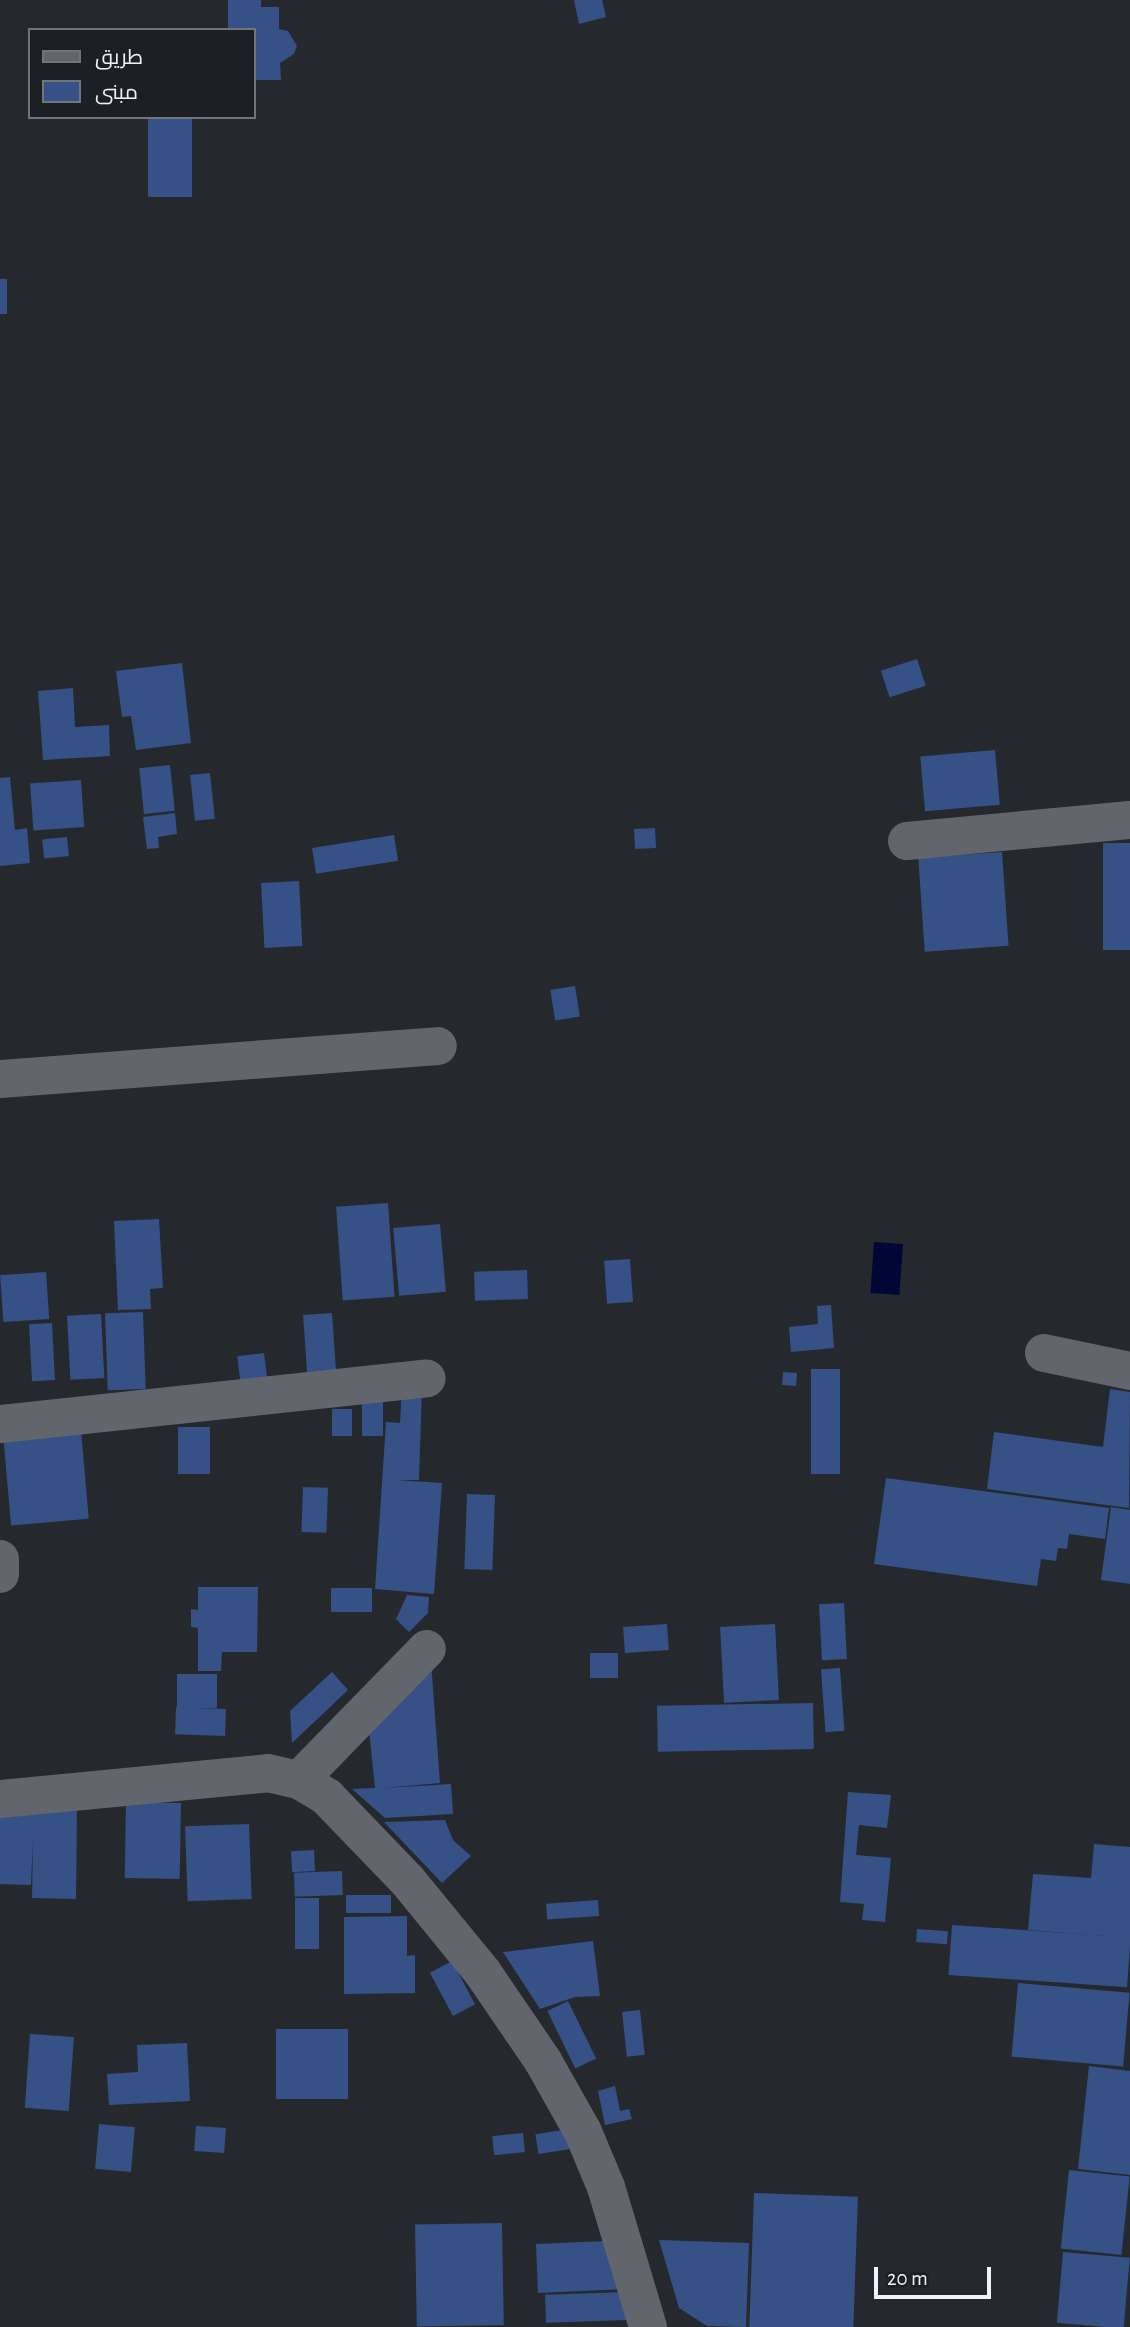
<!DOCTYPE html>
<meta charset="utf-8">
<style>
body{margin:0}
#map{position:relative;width:1130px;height:2327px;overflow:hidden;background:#25292e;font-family:"Alegreya Sans",Cairo,sans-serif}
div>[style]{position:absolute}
.water>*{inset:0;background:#000635;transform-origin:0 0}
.building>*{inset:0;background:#355186;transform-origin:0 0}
.street>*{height:38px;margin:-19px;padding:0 19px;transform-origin:19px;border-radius:19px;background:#62666c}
span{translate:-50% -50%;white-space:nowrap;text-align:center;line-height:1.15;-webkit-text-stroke:5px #1c1f24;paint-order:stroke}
.legend{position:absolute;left:28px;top:28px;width:228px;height:91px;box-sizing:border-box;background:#1c1f24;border:2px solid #717478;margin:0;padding:9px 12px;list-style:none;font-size:21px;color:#f1f3f7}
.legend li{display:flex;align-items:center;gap:14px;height:35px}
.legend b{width:35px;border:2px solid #717478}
.scale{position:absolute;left:874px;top:2267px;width:117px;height:32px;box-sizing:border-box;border:4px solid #f1f3f7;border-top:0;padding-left:9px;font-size:21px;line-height:24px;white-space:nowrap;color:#f1f3f7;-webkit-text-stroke:5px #1c1f24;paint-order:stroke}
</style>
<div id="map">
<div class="water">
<div style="left:874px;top:1242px;width:29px;height:51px;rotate:4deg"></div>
</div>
<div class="building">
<div style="clip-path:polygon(228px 0,261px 0,261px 7px,279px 7px,279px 29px,288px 31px,297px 46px,294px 54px,280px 63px,281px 80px,254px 80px,254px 30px,228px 30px)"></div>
<div style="clip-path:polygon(574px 0,602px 0,606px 17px,579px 24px)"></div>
<div style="left:148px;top:117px;width:44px;height:80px"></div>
<div style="left:0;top:279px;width:7px;height:35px"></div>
<div style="left:917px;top:659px;width:28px;height:38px;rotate:72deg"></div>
<div style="clip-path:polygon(182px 663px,191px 743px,136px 750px,131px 716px,122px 717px,116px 671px)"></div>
<div style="clip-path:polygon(73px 688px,75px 727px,109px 725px,110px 756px,43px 760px,38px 691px)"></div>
<div style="left:995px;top:750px;width:55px;height:75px;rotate:85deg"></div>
<div style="left:170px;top:765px;width:46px;height:31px;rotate:84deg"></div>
<div style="left:210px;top:773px;width:46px;height:20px;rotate:84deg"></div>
<div style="clip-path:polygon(10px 777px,15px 830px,27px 828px,30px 863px,0 866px,0 778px)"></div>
<div style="left:81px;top:780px;width:47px;height:51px;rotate:86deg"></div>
<div style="clip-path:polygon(175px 813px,177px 834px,158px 837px,159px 848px,147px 849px,143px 817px)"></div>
<div style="left:655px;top:828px;width:20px;height:21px;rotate:87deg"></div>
<div style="left:394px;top:835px;width:26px;height:83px;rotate:81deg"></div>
<div style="left:67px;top:837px;width:19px;height:25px;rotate:84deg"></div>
<div style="left:1130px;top:843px;width:107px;height:27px;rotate:90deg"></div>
<div style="left:1002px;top:852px;width:94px;height:84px;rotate:86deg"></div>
<div style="left:299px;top:881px;width:65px;height:38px;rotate:87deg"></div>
<div style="left:575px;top:986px;width:31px;height:25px;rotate:81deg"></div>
<div style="left:388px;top:1203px;width:94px;height:52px;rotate:86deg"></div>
<div style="clip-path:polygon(159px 1219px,163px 1288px,150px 1289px,151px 1309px,118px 1310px,114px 1221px)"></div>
<div style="left:440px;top:1224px;width:68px;height:47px;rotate:85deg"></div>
<div style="left:630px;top:1259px;width:43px;height:26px;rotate:86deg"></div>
<div style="left:527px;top:1270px;width:29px;height:53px;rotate:88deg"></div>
<div style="left:46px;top:1272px;width:47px;height:46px;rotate:86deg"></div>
<div style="clip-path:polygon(831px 1305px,834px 1348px,791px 1352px,789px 1327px,818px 1324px,817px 1306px)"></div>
<div style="left:143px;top:1312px;width:77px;height:38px;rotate:88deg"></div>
<div style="left:332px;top:1313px;width:57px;height:29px;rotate:86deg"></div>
<div style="left:101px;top:1314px;width:64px;height:34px;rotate:87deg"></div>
<div style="left:52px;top:1323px;width:57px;height:23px;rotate:87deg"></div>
<div style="left:264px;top:1353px;width:24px;height:27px;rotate:83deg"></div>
<div style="left:811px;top:1369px;width:29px;height:105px"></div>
<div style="left:783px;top:1372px;width:14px;height:13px;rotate:4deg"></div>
<div style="clip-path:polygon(402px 1386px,422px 1387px,419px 1480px,396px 1480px,442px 1483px,434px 1594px,375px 1589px,386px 1422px,400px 1423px)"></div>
<div style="clip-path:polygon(1110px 1389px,1130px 1392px,1129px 1508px,987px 1489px,994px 1432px,1103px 1447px)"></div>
<div style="left:383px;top:1402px;width:34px;height:21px;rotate:90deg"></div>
<div style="left:332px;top:1409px;width:20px;height:27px"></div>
<div style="left:178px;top:1427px;width:32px;height:47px"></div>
<div style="left:81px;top:1430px;width:89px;height:78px;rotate:85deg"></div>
<div style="clip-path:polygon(886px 1478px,1109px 1508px,1105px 1539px,1069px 1534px,1067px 1549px,1058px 1548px,1056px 1561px,1041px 1559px,1037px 1586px,874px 1564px)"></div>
<div style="left:303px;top:1487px;width:25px;height:45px;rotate:2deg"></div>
<div style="left:467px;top:1494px;width:28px;height:75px;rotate:2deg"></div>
<div style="clip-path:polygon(1111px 1507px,1130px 1510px,1130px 1584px,1101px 1580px)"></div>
<div style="clip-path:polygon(198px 1587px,258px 1587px,257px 1652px,222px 1652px,221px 1671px,198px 1671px,198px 1628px,191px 1627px,191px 1609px,198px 1610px)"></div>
<div style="left:372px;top:1588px;width:24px;height:41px;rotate:90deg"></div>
<div style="clip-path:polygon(407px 1595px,429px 1597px,428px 1613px,409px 1632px,396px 1619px)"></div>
<div style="left:844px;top:1603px;width:56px;height:25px;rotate:87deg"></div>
<div style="left:667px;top:1624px;width:26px;height:44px;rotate:86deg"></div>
<div style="left:775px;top:1624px;width:76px;height:55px;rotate:87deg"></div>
<div style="left:618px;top:1653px;width:25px;height:28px;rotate:90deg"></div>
<div style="clip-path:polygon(431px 1661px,440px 1783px,383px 1788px,451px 1784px,453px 1814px,385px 1818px,352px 1789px,375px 1788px,368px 1720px)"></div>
<div style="left:840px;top:1668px;width:63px;height:19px;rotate:86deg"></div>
<div style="clip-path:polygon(332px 1672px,348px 1690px,292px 1743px,290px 1711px)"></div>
<div style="left:177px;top:1674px;width:40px;height:34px"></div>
<div style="left:813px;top:1703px;width:46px;height:156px;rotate:89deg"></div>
<div style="left:226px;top:1709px;width:27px;height:50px;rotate:92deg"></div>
<div style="clip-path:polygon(848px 1792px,891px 1795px,887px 1828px,859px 1825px,856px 1855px,891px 1858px,885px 1922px,862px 1920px,864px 1904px,840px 1902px)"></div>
<div style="left:126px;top:1802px;width:55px;height:76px;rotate:1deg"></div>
<div style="clip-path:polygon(77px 1809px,76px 1899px,32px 1898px,33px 1840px,31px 1885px,0 1884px,0 1818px)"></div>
<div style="clip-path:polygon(445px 1820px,453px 1840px,471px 1856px,442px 1883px,384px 1822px)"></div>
<div style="left:249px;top:1824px;width:75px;height:64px;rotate:88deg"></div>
<div style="clip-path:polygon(1094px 1844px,1130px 1847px,1130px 1938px,1028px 1930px,1033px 1874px,1091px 1878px)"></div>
<div style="left:314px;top:1850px;width:21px;height:23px;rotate:87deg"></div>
<div style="left:342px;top:1871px;width:24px;height:48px;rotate:88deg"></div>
<div style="left:346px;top:1895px;width:45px;height:18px"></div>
<div style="left:295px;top:1898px;width:24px;height:51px"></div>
<div style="left:598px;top:1900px;width:16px;height:52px;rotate:86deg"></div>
<div style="clip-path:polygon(407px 1916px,407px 1956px,415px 1955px,415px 1993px,344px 1994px,344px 1917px)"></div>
<div style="left:952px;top:1925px;width:179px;height:50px;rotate:4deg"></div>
<div style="left:917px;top:1929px;width:31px;height:13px;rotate:4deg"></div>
<div style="clip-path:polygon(593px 1941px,600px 1996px,575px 1997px,540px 2009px,503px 1952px)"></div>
<div style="left:452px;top:1961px;width:49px;height:25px;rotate:62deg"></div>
<div style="left:1018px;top:1983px;width:112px;height:74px;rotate:5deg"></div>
<div style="left:568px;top:2001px;width:64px;height:23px;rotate:64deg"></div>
<div style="left:640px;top:2010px;width:45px;height:18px;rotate:84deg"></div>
<div style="left:276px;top:2029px;width:72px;height:70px"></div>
<div style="left:30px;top:2034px;width:44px;height:74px;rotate:4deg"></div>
<div style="clip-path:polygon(187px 2043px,190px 2101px,109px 2105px,107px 2074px,138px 2072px,137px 2045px)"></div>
<div style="clip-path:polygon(1089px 2066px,1130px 2071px,1130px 2175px,1078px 2169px)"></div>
<div style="clip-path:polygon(615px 2086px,620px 2111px,629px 2109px,632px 2119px,605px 2125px,598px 2091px)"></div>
<div style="left:99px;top:2124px;width:36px;height:45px;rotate:5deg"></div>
<div style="left:196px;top:2126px;width:30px;height:25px;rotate:4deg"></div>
<div style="left:569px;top:2129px;width:20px;height:34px;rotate:81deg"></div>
<div style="left:523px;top:2133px;width:19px;height:31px;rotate:84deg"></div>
<div style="left:1069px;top:2170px;width:61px;height:79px;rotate:6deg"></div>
<div style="left:754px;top:2193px;width:104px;height:134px;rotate:2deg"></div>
<div style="left:502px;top:2223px;width:102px;height:87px;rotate:89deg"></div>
<div style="clip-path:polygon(659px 2240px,749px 2243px,746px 2327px,707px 2326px,679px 2308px)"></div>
<div style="clip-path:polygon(606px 2241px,626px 2289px,538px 2293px,536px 2244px)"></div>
<div style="left:1063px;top:2252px;width:67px;height:71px;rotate:5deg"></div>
<div style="left:627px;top:2292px;width:28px;height:82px;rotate:88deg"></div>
</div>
<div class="street">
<div style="left:907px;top:841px;width:224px;rotate:-5.4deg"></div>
<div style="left:0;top:1079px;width:439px;rotate:-4.3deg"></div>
<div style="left:1044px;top:1353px;width:88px;rotate:11.8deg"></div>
<div style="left:0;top:1424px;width:429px;rotate:-6.1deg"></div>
<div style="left:0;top:1559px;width:15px;rotate:90deg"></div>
<div style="left:299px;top:1780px;width:183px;rotate:-45.7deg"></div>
<div style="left:0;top:1799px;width:269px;rotate:-5.5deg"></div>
<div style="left:268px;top:1773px;width:32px;rotate:13deg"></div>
<div style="left:299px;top:1780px;width:33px;rotate:31deg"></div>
<div style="left:327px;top:1797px;width:115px;rotate:46.1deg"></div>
<div style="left:407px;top:1880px;width:120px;rotate:50.7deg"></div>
<div style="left:483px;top:1973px;width:107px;rotate:55.7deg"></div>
<div style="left:543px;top:2061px;width:81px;rotate:60.6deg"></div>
<div style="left:583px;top:2132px;width:60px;rotate:67.3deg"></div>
<div style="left:606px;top:2187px;width:146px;rotate:73.3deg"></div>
</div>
<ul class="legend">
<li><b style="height:9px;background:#62666c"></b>طريق</li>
<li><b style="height:19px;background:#355186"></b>مبنى</li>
</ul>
<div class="scale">20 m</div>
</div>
